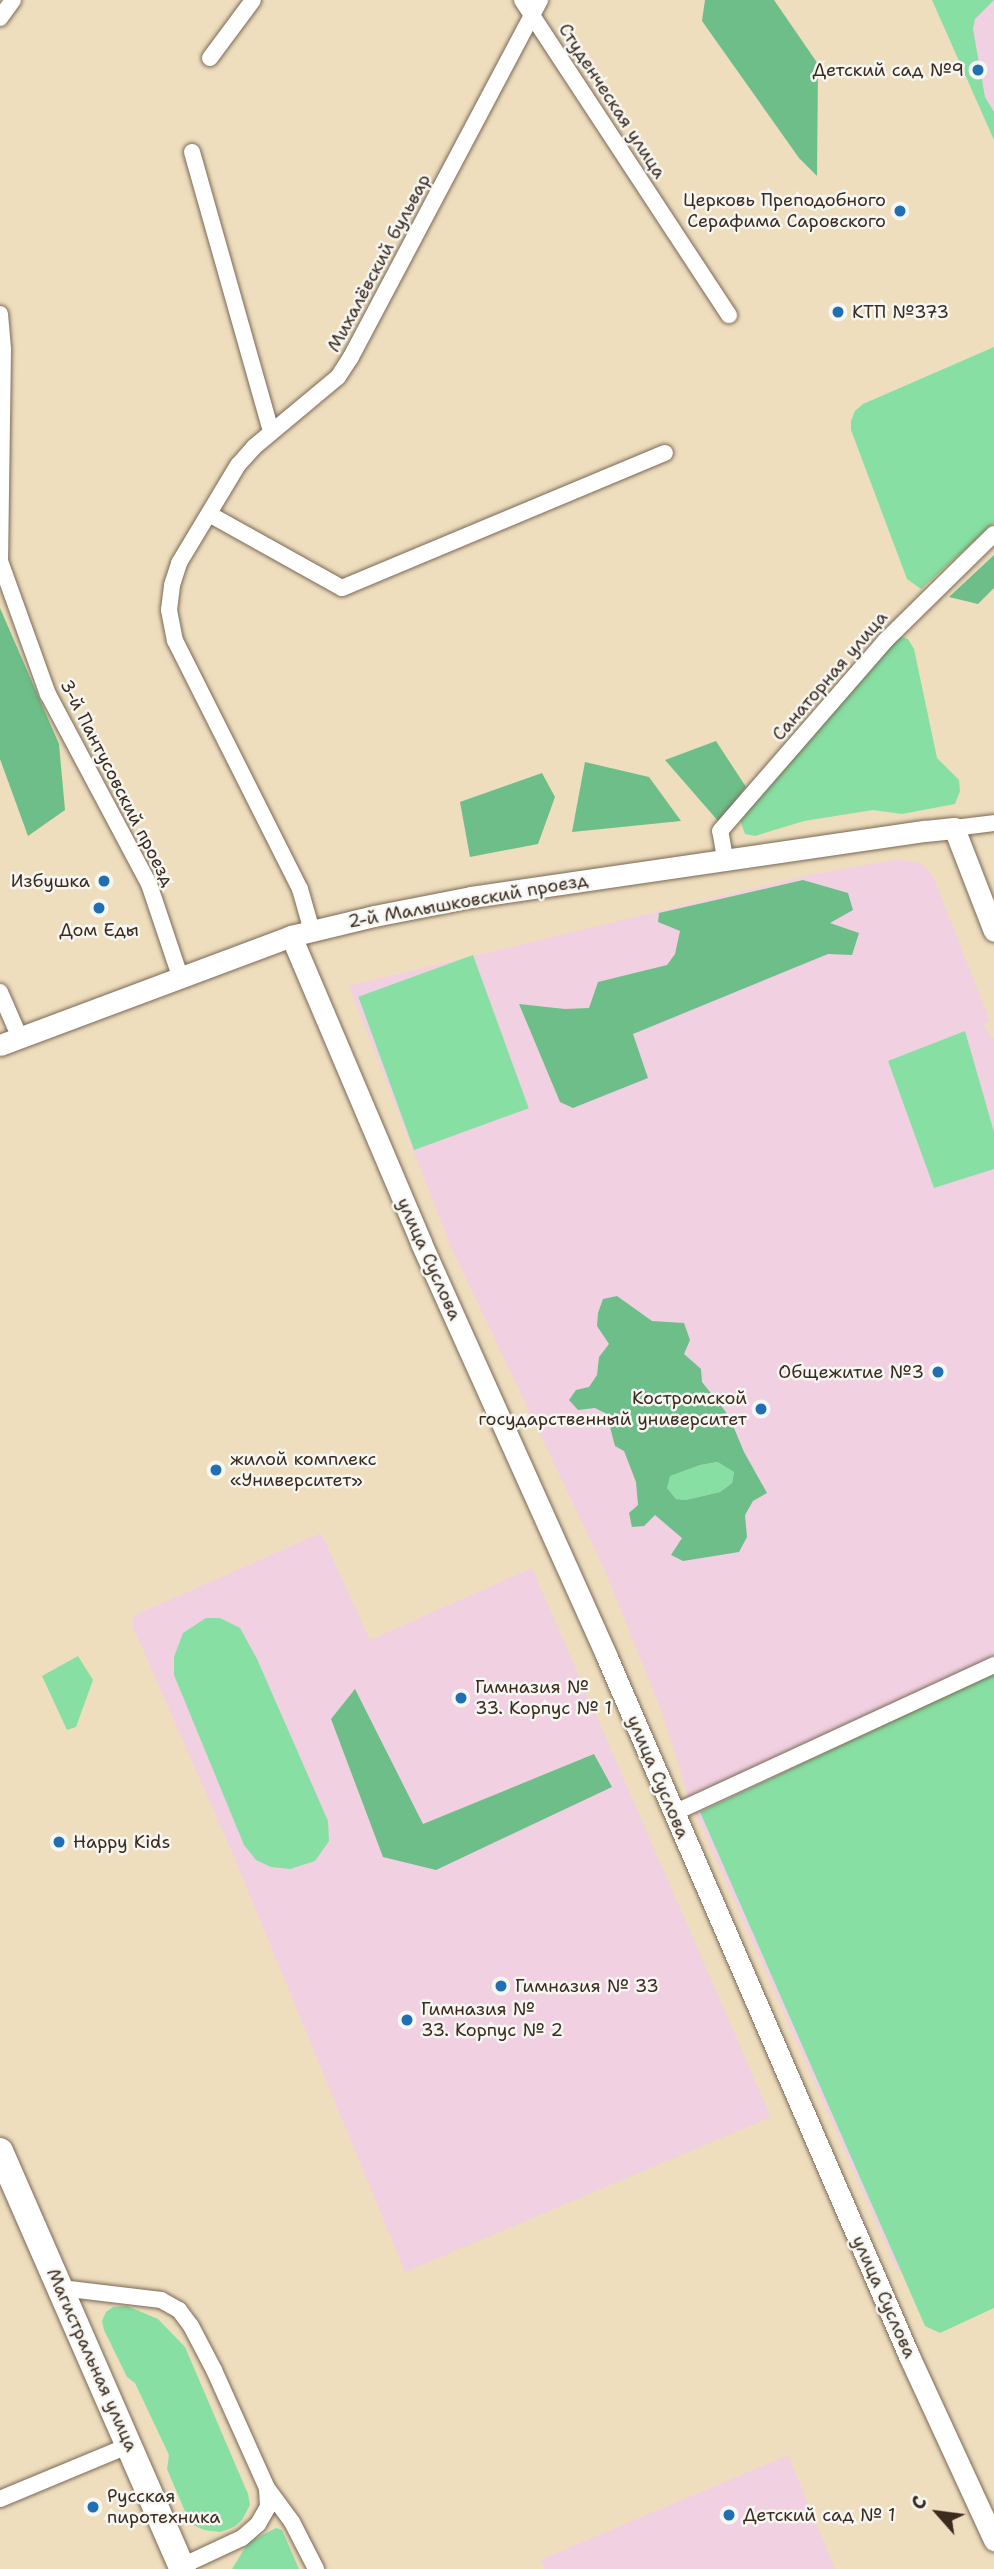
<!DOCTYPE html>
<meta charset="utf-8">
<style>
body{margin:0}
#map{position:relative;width:994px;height:2569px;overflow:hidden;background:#efdebe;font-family:"Shantell Sans",sans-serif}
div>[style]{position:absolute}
.built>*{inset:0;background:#f1d0e2}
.green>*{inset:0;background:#87dfa3;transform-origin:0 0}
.forest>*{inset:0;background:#6dbe89}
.roads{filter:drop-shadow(0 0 2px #7a6956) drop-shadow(0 0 2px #7a6956)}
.minor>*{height:16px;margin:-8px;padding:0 8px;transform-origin:8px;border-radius:8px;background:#fff}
.tertiary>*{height:21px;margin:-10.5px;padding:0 10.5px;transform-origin:10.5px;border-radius:10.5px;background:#fff}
.trunk>*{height:26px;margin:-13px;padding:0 13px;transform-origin:13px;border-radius:13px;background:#fff}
.dots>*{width:19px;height:19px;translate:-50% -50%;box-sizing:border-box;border:4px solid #f6f6f2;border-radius:50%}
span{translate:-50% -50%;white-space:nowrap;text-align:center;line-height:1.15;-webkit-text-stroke:5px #f6f6f2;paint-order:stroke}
.poi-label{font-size:18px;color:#3b2a1e}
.right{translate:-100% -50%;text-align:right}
.left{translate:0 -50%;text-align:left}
.street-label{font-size:18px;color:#3b2a1e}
.north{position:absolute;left:903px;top:2478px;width:70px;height:70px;-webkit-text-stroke:5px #f6f6f2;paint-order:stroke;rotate:298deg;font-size:19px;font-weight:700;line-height:28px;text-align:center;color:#3b2a1e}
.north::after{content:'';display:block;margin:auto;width:24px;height:32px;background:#3b2a1e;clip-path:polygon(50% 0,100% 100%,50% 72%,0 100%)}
</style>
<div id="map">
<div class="built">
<div style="clip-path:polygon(932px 0,994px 0,994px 140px)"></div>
<div style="clip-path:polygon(900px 859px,924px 865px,933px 876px,990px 1021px,984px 1024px,991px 1039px,994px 1038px,994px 2232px,898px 2272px,688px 1796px,663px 1715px,605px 1571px,451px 1247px,349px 986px,814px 874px)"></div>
<div style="clip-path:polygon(321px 1533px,370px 1640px,532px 1568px,771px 2117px,405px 2272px,231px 1850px,132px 1625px,135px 1615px)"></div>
<div style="clip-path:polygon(788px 2455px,835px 2569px,545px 2569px,540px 2560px)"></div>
</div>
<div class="green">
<div style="clip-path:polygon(932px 0,994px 0,975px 19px,973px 29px,985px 97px,994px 112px,994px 140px)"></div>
<div style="clip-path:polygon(994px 347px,994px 523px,921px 589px,907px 579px,851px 430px,851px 421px,855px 411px,863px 404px)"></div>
<div style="clip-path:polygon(903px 637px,908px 639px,914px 649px,937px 758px,959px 780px,960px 791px,955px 804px,902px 814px,873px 810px,804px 821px,755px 836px,745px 834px,740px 820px,898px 638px)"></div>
<div style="left:473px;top:955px;width:163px;height:122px;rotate:70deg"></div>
<div style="clip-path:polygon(965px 1031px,994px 1132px,994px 1169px,934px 1188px,888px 1061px)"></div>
<div style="clip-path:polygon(719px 1462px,734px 1471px,732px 1483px,720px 1492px,686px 1500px,676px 1499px,667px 1488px,669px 1476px,700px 1465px)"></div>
<div style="clip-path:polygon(206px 1618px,220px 1618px,240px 1628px,257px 1659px,328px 1821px,329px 1841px,315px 1861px,290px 1869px,271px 1867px,256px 1860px,244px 1845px,174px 1675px,174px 1657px,183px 1633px)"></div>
<div style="clip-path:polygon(78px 1656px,93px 1680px,76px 1727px,67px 1730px,42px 1676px)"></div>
<div style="clip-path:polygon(994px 1673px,994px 2308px,940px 2333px,925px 2326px,700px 1812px)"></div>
<div style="clip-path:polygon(127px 2306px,158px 2319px,185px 2347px,248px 2494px,250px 2505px,242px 2520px,234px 2527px,220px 2532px,204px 2530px,193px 2525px,187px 2516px,167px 2469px,169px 2455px,135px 2383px,127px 2377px,104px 2330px,102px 2321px,106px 2312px,113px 2307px)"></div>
<div style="clip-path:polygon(276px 2528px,282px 2530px,299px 2569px,232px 2569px,248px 2543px)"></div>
</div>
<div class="forest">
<div style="clip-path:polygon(705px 0,774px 0,818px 64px,817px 176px,799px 158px,702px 21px)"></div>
<div style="clip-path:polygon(994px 555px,994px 588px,978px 604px,949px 597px)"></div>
<div style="clip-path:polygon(0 608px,59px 744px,65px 810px,28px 836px,0 759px)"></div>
<div style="clip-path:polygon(716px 741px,746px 787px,719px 822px,665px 760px)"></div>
<div style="clip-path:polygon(585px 762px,649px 777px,681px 821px,572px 832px)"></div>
<div style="clip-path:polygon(542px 773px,555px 797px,538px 844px,470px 857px,460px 802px)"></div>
<div style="clip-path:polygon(803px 880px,848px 893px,853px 910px,830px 923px,859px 933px,852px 955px,828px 954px,633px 1034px,648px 1078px,573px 1108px,560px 1102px,519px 1004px,565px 1009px,589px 1008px,598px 982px,667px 965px,675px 954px,680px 931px,658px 922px,659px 913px)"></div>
<div style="clip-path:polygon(evenodd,617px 1296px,652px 1321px,684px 1323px,690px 1340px,684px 1354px,701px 1369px,702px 1382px,729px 1416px,744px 1452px,767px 1493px,753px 1501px,745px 1515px,747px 1537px,739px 1552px,683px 1561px,671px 1555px,682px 1538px,655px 1515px,644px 1526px,632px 1527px,629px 1513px,638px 1505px,636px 1482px,624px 1451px,615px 1446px,610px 1427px,611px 1416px,595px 1408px,578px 1410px,569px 1400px,576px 1390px,589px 1387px,597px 1375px,599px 1357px,609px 1344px,597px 1326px,598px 1313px,603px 1299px,617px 1296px,718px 1462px,734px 1472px,732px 1483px,720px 1492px,686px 1500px,676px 1499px,667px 1488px,670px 1476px,700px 1465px,718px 1462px)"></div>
<div style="clip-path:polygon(355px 1689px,423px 1824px,594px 1754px,612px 1787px,436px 1870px,383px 1857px,331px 1719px)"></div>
</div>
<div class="roads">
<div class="minor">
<div style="left:522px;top:0;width:377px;rotate:56.7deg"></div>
<div style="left:0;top:18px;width:22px;rotate:-54deg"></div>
<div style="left:210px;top:58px;width:72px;rotate:-53.4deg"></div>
<div style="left:192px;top:152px;width:291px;rotate:74.2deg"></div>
<div style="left:0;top:314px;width:36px;rotate:85deg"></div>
<div style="left:3px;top:350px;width:211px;rotate:90.8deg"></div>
<div style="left:0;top:561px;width:141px;rotate:70.2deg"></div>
<div style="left:48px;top:694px;width:215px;rotate:62deg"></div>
<div style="left:149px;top:884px;width:100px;rotate:71.4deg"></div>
<div style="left:209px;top:514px;width:152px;rotate:29.1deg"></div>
<div style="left:342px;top:588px;width:350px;rotate:-22.7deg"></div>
<div style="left:954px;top:828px;width:40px;rotate:-7.1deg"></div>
<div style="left:725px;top:858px;width:27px;rotate:-100deg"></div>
<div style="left:720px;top:831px;width:253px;rotate:-49deg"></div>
<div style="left:886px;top:640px;width:151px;rotate:-44.5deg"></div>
<div style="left:312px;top:931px;width:44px;rotate:-105.9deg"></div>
<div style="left:300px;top:889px;width:278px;rotate:-116.7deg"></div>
<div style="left:175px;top:641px;width:32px;rotate:-101deg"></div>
<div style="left:169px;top:610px;width:25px;rotate:-83deg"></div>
<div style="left:172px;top:585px;width:23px;rotate:-72deg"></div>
<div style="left:179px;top:563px;width:114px;rotate:-59deg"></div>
<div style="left:238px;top:465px;width:24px;rotate:-48deg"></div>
<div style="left:254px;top:447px;width:109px;rotate:-39.8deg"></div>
<div style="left:338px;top:377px;width:24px;rotate:-57deg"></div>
<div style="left:351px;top:357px;width:404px;rotate:-62.1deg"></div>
<div style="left:0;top:992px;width:50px;rotate:66.5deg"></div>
<div style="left:674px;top:1813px;width:353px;rotate:-24.8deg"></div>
<div style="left:61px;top:2288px;width:101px;rotate:6.8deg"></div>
<div style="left:161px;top:2300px;width:21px;rotate:29deg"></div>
<div style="left:179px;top:2310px;width:20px;rotate:53deg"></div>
<div style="left:191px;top:2326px;width:50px;rotate:62.4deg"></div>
<div style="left:214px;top:2370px;width:129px;rotate:65.8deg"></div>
<div style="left:267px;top:2488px;width:42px;rotate:53.7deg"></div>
<div style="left:292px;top:2522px;width:53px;rotate:62.9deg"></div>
<div style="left:0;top:2499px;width:141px;rotate:-22.6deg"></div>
<div style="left:182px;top:2566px;width:66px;rotate:-25deg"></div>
<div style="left:242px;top:2538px;width:21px;rotate:-41deg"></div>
<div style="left:258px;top:2524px;width:20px;rotate:-60deg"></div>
<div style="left:268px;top:2507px;width:19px;rotate:-93deg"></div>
</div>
<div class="tertiary">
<div style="left:291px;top:936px;width:333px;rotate:67deg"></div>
<div style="left:421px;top:1243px;width:452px;rotate:65.8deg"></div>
<div style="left:606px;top:1655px;width:764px;rotate:66.62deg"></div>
<div style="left:909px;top:2356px;width:203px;rotate:65.2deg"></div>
<div style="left:0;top:1045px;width:311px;rotate:-20.5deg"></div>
<div style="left:291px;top:936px;width:85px;rotate:-13.5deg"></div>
<div style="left:374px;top:916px;width:99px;rotate:-11.1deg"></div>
<div style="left:471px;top:897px;width:459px;rotate:-8.3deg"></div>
<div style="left:925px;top:831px;width:29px;rotate:-6deg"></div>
<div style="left:954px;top:828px;width:110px;rotate:68.8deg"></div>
</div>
<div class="trunk">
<div style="left:0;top:2151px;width:456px;rotate:66.4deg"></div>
</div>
</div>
<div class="dots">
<div style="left:978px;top:70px;background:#1f6fb2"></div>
<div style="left:900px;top:211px;background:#1f6fb2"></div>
<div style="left:838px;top:312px;background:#1f6fb2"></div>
<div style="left:104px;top:881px;background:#1f6fb2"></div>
<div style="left:99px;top:908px;background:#1f6fb2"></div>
<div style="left:938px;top:1372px;background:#1f6fb2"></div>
<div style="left:761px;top:1409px;background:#1f6fb2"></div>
<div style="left:216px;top:1470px;background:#1f6fb2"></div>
<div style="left:461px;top:1698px;background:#1f6fb2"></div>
<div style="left:59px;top:1842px;background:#1f6fb2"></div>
<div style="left:501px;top:1986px;background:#1f6fb2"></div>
<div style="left:407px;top:2020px;background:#1f6fb2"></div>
<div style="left:93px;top:2507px;background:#1f6fb2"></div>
<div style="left:729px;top:2515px;background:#1f6fb2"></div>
</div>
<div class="poi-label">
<span class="right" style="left:964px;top:70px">Детский сад №9</span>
<span class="right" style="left:886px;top:211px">Церковь Преподобного<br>Серафима Саровского</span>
<span class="left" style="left:852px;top:312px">КТП №373</span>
<span class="right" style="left:90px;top:881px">Избушка</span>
<span style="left:99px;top:930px">Дом Еды</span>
<span class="right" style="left:924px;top:1372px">Общежитие №3</span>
<span class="right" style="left:747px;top:1409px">Костромской<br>государственный университет</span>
<span class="left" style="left:230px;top:1470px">жилой комплекс<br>«Университет»</span>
<span class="left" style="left:475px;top:1698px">Гимназия №<br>33. Корпус № 1</span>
<span class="left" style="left:73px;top:1842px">Happy Kids</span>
<span class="left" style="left:515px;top:1986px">Гимназия № 33</span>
<span class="left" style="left:421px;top:2020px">Гимназия №<br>33. Корпус № 2</span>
<span class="left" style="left:107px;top:2507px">Русская<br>пиротехника</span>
<span class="left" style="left:743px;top:2515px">Детский сад № 1</span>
</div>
<div class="street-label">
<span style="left:612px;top:101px;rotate:57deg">Студенческая улица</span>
<span style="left:379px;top:263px;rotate:-62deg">Михалёвский бульвар</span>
<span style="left:830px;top:676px;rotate:-49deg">Санаторная улица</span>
<span style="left:117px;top:783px;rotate:63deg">3-й Пантусовский проезд</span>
<span style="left:468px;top:901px;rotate:-10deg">2-й Малышковский проезд</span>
<span style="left:429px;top:1259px;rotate:66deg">улица Суслова</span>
<span style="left:658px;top:1777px;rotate:67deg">улица Суслова</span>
<span style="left:884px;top:2297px;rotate:66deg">улица Суслова</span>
<span style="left:92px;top:2360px;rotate:66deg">Магистральная улица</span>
</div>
<div class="north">С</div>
</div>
